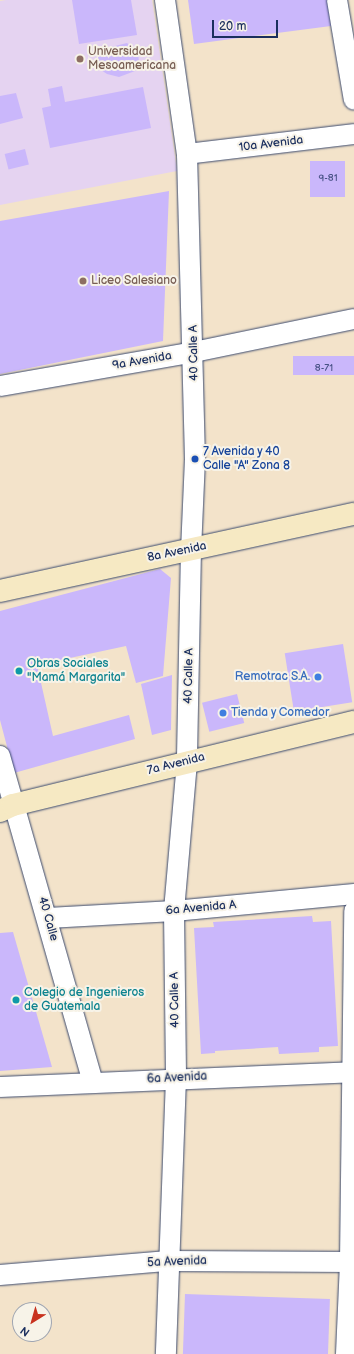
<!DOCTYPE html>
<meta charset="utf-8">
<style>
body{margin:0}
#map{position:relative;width:354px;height:1354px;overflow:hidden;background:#f3e3ca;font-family:"Balsamiq Sans",sans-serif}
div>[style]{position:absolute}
.built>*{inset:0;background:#e5d3f1}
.building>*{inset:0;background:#cab7fb;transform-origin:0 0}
.roads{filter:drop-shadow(0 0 1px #3b4a6e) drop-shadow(0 0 1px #3b4a6e)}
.street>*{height:20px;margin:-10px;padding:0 10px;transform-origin:10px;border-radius:10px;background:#fff}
.secondary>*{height:22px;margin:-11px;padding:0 11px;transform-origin:11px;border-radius:11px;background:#f6e9c3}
.dots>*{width:11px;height:11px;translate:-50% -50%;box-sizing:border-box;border:2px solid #f7f3e8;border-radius:50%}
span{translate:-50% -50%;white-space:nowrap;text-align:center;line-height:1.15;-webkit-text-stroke:4px #f7f3e8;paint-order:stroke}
.number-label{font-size:10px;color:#475185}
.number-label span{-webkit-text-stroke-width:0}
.education-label{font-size:12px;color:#785e54}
.left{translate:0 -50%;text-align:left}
.street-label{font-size:12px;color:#1b2f5e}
.transit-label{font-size:12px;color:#164399}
.culture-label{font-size:12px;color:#0d838f}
.shop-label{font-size:12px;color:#366cbe}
.right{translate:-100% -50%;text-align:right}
.north{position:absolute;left:12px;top:1302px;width:40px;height:40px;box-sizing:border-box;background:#f7f3e8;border:1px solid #9fa5b1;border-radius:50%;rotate:217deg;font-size:11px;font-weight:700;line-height:16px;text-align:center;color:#1b2f5e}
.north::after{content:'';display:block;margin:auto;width:14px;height:18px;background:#c8321e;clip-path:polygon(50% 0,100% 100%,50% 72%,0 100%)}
.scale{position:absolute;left:212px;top:20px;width:66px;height:18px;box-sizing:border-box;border:2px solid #1b2f5e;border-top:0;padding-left:5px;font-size:12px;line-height:14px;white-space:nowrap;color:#1b2f5e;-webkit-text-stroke:3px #f7f3e8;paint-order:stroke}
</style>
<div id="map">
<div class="built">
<div style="clip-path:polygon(6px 0,152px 0,177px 171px,0 205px,0 1px)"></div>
</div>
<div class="building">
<div style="clip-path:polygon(72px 0,131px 0,137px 35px,79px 44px)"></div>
<div style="clip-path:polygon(188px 0,327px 0,331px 26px,194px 44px)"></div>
<div style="clip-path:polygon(127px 43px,138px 53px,139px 62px,135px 71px,119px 77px,107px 74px,98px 68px,96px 61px,100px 53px,111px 47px)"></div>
<div style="clip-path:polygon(62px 86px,65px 102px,143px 87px,151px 128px,50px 148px,42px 108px,51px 106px,48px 89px)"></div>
<div style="clip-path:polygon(16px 93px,23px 118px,0 124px,0 96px)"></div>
<div style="left:25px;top:149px;width:16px;height:21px;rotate:76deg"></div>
<div style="left:310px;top:161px;width:35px;height:36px"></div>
<div style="clip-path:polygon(169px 191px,163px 341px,0 374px,0 221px)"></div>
<div style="left:354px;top:356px;width:19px;height:61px;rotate:90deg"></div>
<div style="clip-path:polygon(160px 569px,171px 578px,163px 676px,136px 683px,126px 646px,37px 665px,53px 736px,129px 715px,135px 739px,14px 773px,0 720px,0 611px)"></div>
<div style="left:343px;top:644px;width:59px;height:59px;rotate:81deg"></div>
<div style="clip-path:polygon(172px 675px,171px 730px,152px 735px,141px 684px)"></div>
<div style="left:237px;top:694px;width:30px;height:36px;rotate:76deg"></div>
<div style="clip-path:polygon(312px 916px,313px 922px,331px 921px,338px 1046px,319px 1047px,319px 1052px,279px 1054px,278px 1047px,215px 1051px,215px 1053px,201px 1054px,194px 928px,214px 927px,213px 922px)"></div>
<div style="clip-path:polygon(13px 932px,52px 1067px,0 1071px,0 933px)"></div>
<div style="left:185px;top:1294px;width:145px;height:60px;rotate:2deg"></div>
</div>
<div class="roads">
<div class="street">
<div style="left:165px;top:0;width:156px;rotate:81.9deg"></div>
<div style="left:187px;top:154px;width:305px;rotate:88.5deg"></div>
<div style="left:195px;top:459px;width:90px;rotate:92.5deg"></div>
<div style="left:191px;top:549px;width:213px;rotate:91.1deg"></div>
<div style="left:187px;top:762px;width:150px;rotate:95deg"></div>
<div style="left:174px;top:911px;width:167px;rotate:89.3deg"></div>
<div style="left:176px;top:1078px;width:276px;rotate:92.1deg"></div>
<div style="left:337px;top:0;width:101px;rotate:80.4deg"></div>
<div style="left:187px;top:154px;width:168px;rotate:-6.8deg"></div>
<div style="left:0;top:386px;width:197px;rotate:-9.9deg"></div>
<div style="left:194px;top:352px;width:163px;rotate:-11.7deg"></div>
<div style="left:0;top:756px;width:340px;rotate:74.1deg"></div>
<div style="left:48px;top:918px;width:126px;rotate:-3.2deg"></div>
<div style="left:174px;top:911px;width:181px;rotate:-5.4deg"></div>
<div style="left:0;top:1087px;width:354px;rotate:-2.4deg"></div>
<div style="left:0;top:1275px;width:169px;rotate:-4.8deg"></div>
<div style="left:168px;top:1261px;width:186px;rotate:0.3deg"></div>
<div style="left:346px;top:1354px;width:92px;rotate:-87.5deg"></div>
<div style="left:350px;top:1262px;width:351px;rotate:-89.3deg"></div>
</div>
<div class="secondary">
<div style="left:0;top:591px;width:362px;rotate:-12.3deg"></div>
<div style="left:0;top:811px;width:14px;rotate:-25deg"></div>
<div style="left:13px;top:805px;width:351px;rotate:-13.7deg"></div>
</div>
</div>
<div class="dots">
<div style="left:80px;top:59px;background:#8d6e63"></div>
<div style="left:83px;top:281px;background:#8d6e63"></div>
<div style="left:195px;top:459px;background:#1a4fb4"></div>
<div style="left:19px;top:671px;background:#0f9aa8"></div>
<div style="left:318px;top:677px;background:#3f7fe0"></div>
<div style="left:223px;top:713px;background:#3f7fe0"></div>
<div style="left:16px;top:1000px;background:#0f9aa8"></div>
</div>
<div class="number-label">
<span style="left:328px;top:179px">9-81</span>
<span style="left:324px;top:369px">8-71</span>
</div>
<div class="education-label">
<span class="left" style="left:88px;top:59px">Universidad<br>Mesoamericana</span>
<span class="left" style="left:91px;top:281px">Liceo Salesiano</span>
</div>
<div class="street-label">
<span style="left:271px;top:144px;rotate:-7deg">10a Avenida</span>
<span style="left:194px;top:353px;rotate:-91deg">40 Calle A</span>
<span style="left:142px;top:361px;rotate:-10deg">9a Avenida</span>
<span style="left:177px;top:552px;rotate:-12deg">8a Avenida</span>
<span style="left:189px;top:676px;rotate:-89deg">40 Calle A</span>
<span style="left:176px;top:764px;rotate:-14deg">7a Avenida</span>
<span style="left:201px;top:908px;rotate:-5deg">6a Avenida A</span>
<span style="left:48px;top:919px;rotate:74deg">40 Calle</span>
<span style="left:175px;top:1000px;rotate:-91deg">40 Calle A</span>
<span style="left:177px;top:1078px;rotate:-3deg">6a Avenida</span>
<span style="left:177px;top:1262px;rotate:-2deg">5a Avenida</span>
</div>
<div class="transit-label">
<span class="left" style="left:203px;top:459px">7 Avenida y 40<br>Calle "A" Zona 8</span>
</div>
<div class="culture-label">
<span class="left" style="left:27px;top:671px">Obras Sociales<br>"Mamá Margarita"</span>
<span class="left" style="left:24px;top:1000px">Colegio de Ingenieros<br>de Guatemala</span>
</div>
<div class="shop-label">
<span class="right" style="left:310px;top:677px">Remotrac S.A.</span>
<span class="left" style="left:231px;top:713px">Tienda y Comedor</span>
</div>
<div class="north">N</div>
<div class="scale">20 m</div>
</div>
